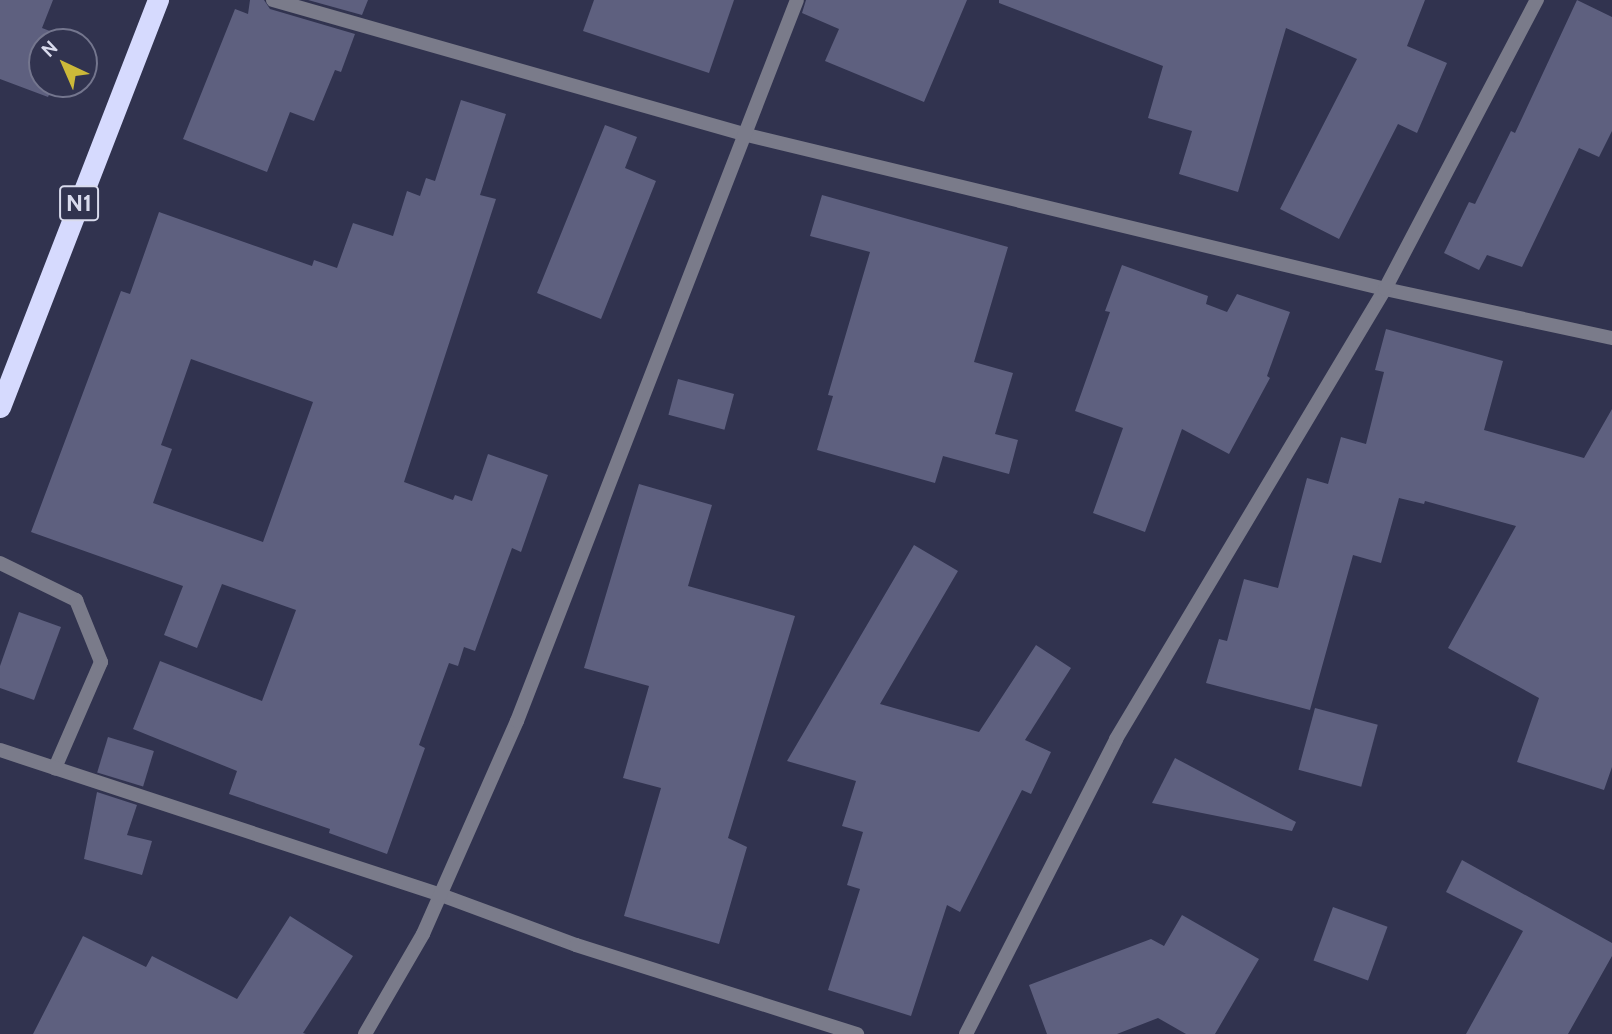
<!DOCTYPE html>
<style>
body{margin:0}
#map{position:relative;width:1612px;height:1034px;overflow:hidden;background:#31334f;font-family:Cabin,sans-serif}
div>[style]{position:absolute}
.building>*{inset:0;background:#5e607f;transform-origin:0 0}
.lane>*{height:14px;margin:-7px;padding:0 7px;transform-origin:7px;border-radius:7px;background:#7a7b8a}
.street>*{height:14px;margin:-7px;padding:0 7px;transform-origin:7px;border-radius:7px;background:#7a7b8a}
.highway>*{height:21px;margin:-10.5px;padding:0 10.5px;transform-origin:10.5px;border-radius:10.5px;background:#d6dafe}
span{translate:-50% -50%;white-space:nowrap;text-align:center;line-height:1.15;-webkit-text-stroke:6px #31334f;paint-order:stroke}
.shield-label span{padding:2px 5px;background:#31334f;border:2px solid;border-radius:5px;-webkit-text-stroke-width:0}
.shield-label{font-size:24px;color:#d9dbed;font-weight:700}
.north{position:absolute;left:28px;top:28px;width:70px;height:70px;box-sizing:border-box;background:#31334f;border:2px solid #74768e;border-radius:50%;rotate:316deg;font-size:19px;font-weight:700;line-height:28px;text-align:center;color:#d9dbed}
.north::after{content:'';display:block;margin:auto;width:24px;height:32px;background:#ccb939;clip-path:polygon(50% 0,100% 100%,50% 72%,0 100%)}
</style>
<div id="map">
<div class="building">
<div style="clip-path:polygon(0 0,53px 0,42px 28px,71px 39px,70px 42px,42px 42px,42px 84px,54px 84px,48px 97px,0 79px)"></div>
<div style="clip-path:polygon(250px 0,264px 0,270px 9px,355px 34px,341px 72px,335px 70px,314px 121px,290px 112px,267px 172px,183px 139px,235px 9px,248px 14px)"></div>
<div style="clip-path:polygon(308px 0,368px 0,362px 15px)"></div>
<div style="clip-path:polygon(594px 0,734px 0,709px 73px,583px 31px)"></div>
<div style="clip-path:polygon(806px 0,967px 0,924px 102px,825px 61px,839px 29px,802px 13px)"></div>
<div style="clip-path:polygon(999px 0,1425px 0,1407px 46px,1447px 63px,1417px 133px,1398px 124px,1339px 239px,1280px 209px,1357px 59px,1286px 28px,1238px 192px,1179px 174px,1192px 131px,1148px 118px,1163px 66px,999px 3px)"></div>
<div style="clip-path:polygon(1577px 0,1612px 17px,1612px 131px,1599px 157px,1579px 148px,1522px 267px,1487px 255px,1479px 270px,1444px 253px,1469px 202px,1475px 204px,1511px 131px,1515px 133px)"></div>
<div style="clip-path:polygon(evenodd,461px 100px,506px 114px,480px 195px,496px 199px,404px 482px,453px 500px,455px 495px,472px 501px,488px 454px,548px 475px,521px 552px,512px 548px,475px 651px,464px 647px,458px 666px,449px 663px,419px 745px,425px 748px,387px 854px,329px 833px,330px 829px,229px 794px,237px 771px,133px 729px,160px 661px,262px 701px,296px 610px,222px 584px,197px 648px,164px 635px,183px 586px,31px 532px,121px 291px,130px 294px,159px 212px,312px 266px,314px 260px,337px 268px,353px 223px,393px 236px,407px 191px,420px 196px,426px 178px,435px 181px,461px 100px,191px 359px,313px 402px,263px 542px,153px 503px,172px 449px,161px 445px,191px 359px)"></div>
<div style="clip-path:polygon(605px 125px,637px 137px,625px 168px,656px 181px,601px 319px,537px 293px)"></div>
<div style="clip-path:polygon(822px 195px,1008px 247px,974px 362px,1013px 373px,995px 434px,1018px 440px,1009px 474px,943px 456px,935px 483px,817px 450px,833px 396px,828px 395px,870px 252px,810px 236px)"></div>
<div style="clip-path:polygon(1122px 265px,1208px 296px,1206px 304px,1227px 312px,1237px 294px,1290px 312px,1267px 376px,1270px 378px,1229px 454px,1182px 429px,1145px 532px,1093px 513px,1123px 428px,1075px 411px,1110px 312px,1105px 311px)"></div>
<div style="clip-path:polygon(1386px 329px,1503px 361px,1484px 430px,1584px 458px,1612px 409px,1612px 767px,1604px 790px,1517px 762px,1539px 698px,1448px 648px,1516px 526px,1425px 501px,1424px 504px,1399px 498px,1381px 563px,1353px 555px,1310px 710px,1206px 683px,1219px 639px,1227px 641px,1244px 579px,1278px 588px,1307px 478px,1328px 484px,1341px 437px,1366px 444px,1384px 372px,1375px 370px)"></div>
<div style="left:678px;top:379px;width:58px;height:37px;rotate:15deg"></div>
<div style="clip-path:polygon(639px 484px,712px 505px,688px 586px,795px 616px,728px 838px,747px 847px,719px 944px,624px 916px,661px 788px,623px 778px,649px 686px,584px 668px)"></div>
<div style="clip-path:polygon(914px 545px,958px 571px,880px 704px,979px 732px,1036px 645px,1071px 668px,1025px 740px,1051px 752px,1031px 794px,1022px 790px,960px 912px,947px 905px,911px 1016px,828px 990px,860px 889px,847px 885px,863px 832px,842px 826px,856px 781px,787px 761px)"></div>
<div style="clip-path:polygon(19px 612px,61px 627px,34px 700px,0 688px,0 666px)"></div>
<div style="left:1315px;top:708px;width:65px;height:64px;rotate:15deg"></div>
<div style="left:108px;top:737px;width:48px;height:37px;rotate:17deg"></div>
<div style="clip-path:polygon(1175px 758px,1296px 822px,1292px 831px,1152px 803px)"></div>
<div style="clip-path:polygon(97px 792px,137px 805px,127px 835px,152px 841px,142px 875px,84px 859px)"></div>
<div style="clip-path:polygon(1462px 860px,1612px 943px,1612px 956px,1568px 1034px,1466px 1034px,1523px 931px,1446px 892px)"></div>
<div style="left:1333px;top:907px;width:58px;height:57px;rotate:20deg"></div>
<div style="clip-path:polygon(1182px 915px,1259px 959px,1215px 1034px,1186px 1034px,1158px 1018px,1117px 1034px,1047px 1034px,1029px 985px,1151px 939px,1164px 946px)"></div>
<div style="clip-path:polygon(290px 916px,353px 956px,303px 1033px,306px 1034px,33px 1034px,83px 936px,146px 967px,152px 956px,237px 999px)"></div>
</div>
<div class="lane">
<div style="left:0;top:563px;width:85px;rotate:26deg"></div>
<div style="left:76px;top:600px;width:67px;rotate:68deg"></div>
<div style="left:101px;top:662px;width:116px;rotate:113.5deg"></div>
</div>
<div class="street">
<div style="left:273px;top:0;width:493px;rotate:15.9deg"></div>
<div style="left:747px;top:135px;width:656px;rotate:13.57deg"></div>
<div style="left:1385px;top:289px;width:232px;rotate:12.2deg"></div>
<div style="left:0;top:750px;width:464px;rotate:18.2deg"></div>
<div style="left:441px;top:895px;width:144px;rotate:20.3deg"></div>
<div style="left:576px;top:945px;width:295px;rotate:17.6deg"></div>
<div style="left:365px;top:1034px;width:116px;rotate:-59.9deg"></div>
<div style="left:423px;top:934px;width:233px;rotate:-66.2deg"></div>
<div style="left:517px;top:721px;width:773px;rotate:-68.78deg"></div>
<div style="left:966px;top:1034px;width:331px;rotate:-63deg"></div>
<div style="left:1116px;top:739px;width:524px;rotate:-59.13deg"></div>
<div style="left:1385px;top:289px;width:327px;rotate:-62.3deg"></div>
</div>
<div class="highway">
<div style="left:0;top:407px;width:437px;rotate:-68.8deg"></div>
</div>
<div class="shield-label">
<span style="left:79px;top:203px">N1</span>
</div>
<div class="north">N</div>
</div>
